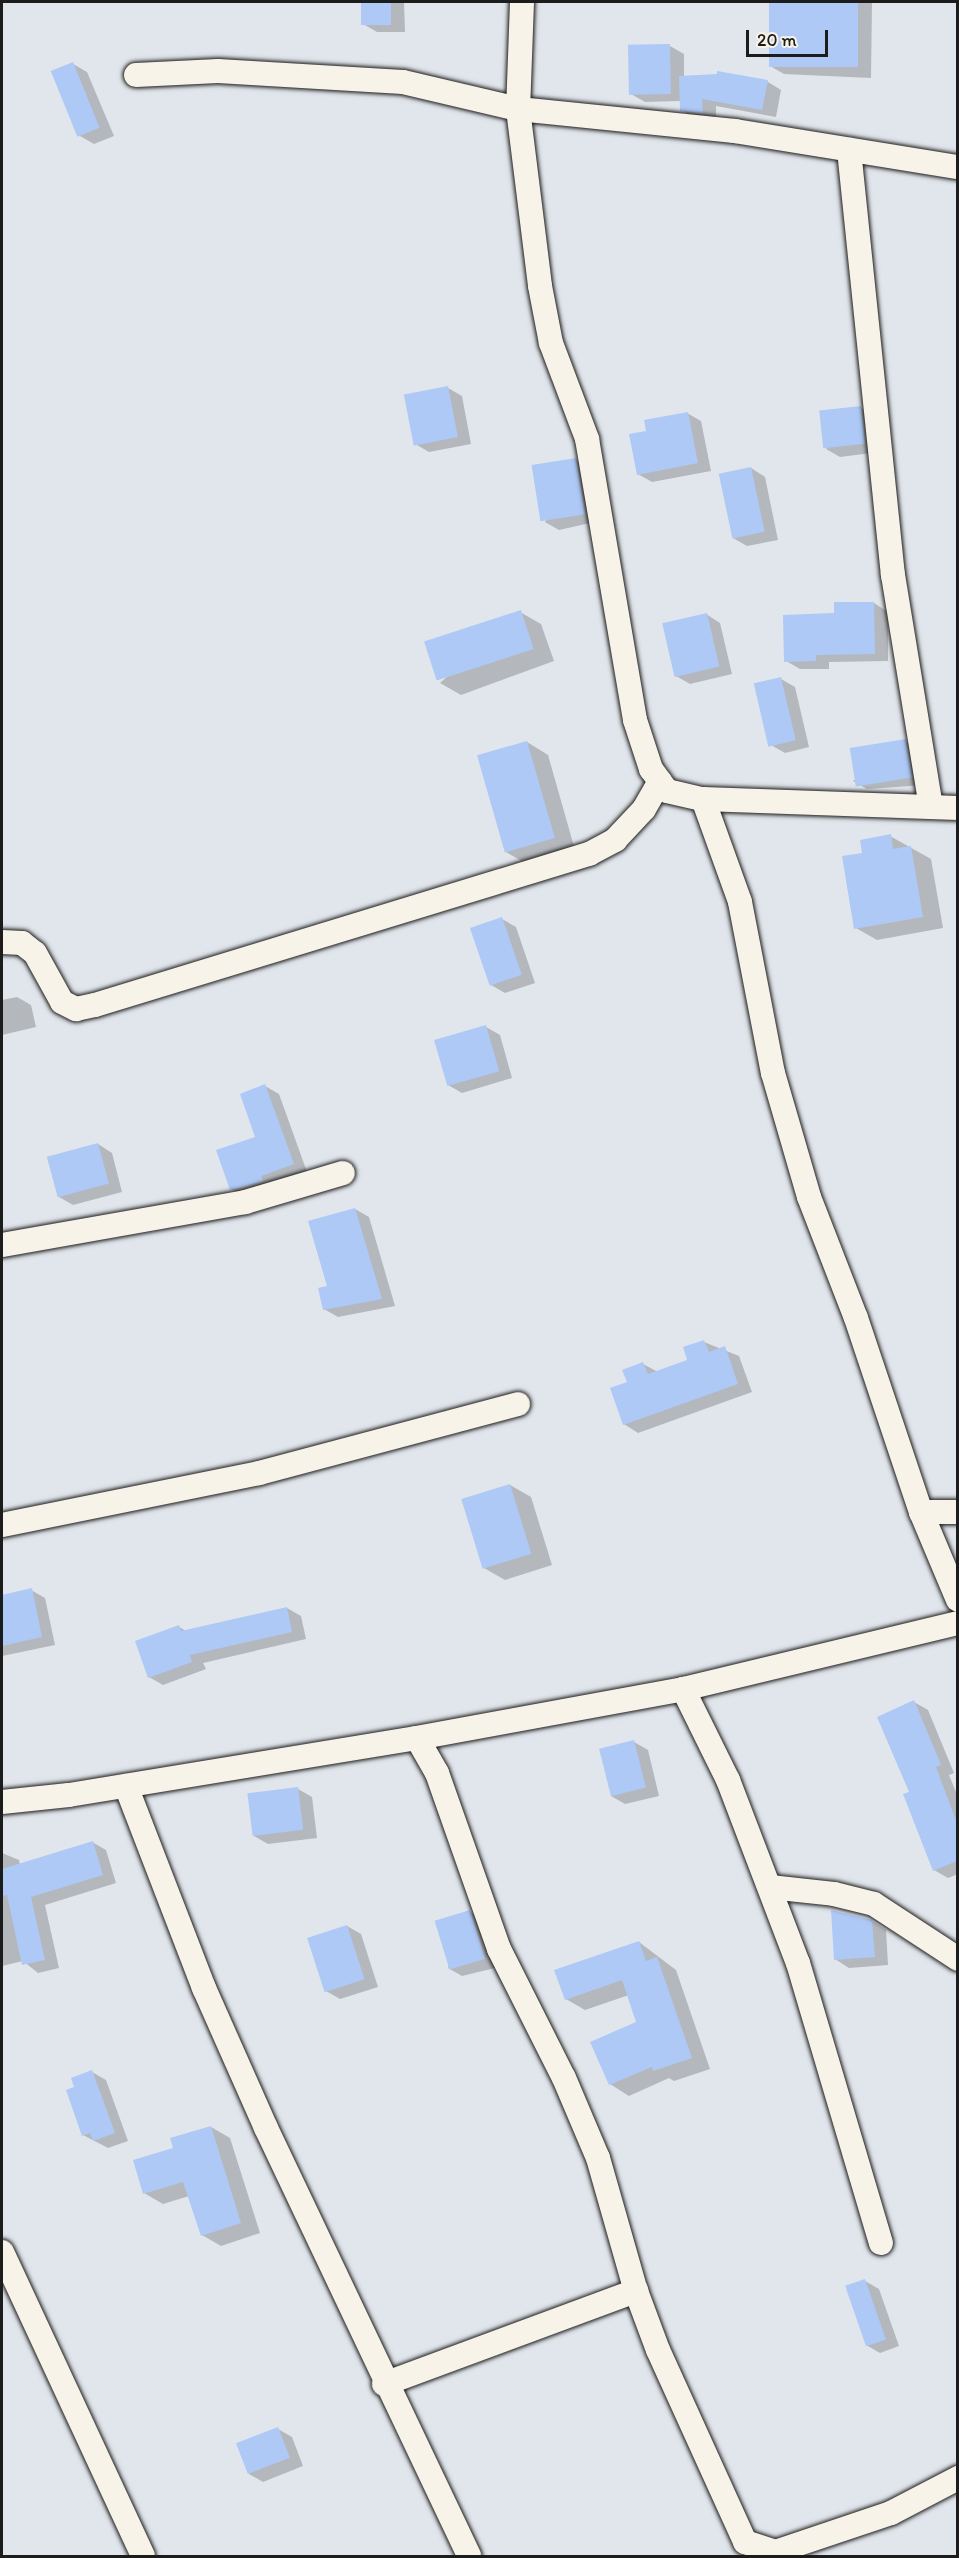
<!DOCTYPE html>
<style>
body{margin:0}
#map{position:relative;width:959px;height:2558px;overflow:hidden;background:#e1e6ec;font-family:Itim,sans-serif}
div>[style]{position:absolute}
.shadow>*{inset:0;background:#0003}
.building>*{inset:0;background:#aec9f6;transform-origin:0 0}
.roads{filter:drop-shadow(0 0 2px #1c1c1c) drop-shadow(0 0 2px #1c1c1c)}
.street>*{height:24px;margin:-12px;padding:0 12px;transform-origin:12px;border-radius:12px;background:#f7f3e8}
span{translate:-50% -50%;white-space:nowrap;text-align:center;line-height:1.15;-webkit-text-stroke:6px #f7f3e8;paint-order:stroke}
.frame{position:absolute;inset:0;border:3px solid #1c1c1c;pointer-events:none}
.scale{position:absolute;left:746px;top:30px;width:82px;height:27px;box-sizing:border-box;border:3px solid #1c1c1c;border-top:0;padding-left:8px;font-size:18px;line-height:21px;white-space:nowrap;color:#1c1c1c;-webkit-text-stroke:4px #f7f3e8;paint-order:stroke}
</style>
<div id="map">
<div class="shadow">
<div style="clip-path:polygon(362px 2px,404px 2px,405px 32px,377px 32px,363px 24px)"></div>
<div style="clip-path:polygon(825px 2px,872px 2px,871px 78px,784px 74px,770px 66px)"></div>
<div style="clip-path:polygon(670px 46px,684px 54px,684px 77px,768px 82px,781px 90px,776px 117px,716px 106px,716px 120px,695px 118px,681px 110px,681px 101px,645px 102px,631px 94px)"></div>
<div style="clip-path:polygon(73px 64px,87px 72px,114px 136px,94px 144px,80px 136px)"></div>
<div style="clip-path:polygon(448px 388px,462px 396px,471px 444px,429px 452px,415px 444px)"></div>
<div style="clip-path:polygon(861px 408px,875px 416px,879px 452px,840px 457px,826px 449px)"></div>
<div style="clip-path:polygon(687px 413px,701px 421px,711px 471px,652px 482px,638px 474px,648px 432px)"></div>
<div style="clip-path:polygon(576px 460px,590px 468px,599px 521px,559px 530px,545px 522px)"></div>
<div style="clip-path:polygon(751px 468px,765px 477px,778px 540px,747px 546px,733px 538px)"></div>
<div style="clip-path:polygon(874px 603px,888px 612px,888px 661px,829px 662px,829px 669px,800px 669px,786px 661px,835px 614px)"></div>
<div style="clip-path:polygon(520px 612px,541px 624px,554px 661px,461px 695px,440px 683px)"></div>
<div style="clip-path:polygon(706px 614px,720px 623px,732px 674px,690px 684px,676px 676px)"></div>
<div style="clip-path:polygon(781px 679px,795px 687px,809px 747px,785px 753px,771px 745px)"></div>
<div style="clip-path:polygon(905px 741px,919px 749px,925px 785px,867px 789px,853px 781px)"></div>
<div style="clip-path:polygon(527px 742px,548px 755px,575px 850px,527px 864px,506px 852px)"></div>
<div style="clip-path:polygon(890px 836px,931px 859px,943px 928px,877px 940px,856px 928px,864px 854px)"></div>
<div style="clip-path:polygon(502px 919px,516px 927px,535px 983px,505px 993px,491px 985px)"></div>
<div style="clip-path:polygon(17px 997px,31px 1005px,36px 1027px,2px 1035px,2px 1000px)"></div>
<div style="clip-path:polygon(486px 1027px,500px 1035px,512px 1078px,462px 1093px,448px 1085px)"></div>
<div style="clip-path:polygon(265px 1086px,279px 1094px,307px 1172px,245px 1197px,231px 1189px,257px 1138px)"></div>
<div style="clip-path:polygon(98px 1144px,112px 1153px,122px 1192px,73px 1205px,59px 1197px)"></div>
<div style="clip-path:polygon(355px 1209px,369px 1217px,395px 1306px,338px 1317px,324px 1309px)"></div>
<div style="clip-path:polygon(704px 1342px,739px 1356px,752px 1392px,638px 1433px,624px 1424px,628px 1383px,643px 1364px,658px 1372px,689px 1361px)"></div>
<div style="clip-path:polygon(510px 1485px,531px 1497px,552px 1565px,505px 1580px,484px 1568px)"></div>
<div style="clip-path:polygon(31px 1590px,45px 1598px,55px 1645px,2px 1656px,2px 1596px)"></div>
<div style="clip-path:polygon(287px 1608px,301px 1616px,306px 1639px,203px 1663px,206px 1669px,163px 1685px,149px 1677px,179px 1627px,186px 1631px)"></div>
<div style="clip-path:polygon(914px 1702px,928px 1710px,954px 1773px,949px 1775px,958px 1797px,958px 1874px,948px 1878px,934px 1870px,911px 1793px)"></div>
<div style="clip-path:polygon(634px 1742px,648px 1750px,659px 1796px,625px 1804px,611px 1796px)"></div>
<div style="clip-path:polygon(298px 1789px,312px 1797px,317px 1838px,268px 1844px,254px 1836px)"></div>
<div style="clip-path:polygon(92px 1842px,106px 1850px,116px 1883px,45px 1905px,59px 1968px,38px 1973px,23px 1961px,2px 1966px,2px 1853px,19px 1860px,20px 1865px)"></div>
<div style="clip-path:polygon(470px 1912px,484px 1920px,499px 1967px,462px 1976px,448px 1968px)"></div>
<div style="clip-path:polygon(872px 1921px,886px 1930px,888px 1965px,849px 1968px,835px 1959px)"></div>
<div style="clip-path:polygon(347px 1926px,361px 1934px,378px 1987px,340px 1999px,326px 1991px)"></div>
<div style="clip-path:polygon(639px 1942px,676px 1970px,710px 2069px,674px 2081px,669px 2078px,629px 2096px,610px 2084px,638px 2023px,629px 1995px,585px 2010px,566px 1999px)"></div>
<div style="clip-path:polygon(92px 2072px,106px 2080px,128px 2141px,108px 2148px,83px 2135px,76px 2088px)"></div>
<div style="clip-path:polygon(211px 2127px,230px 2138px,260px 2233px,221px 2246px,202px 2235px,189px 2196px,163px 2204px,144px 2193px,175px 2149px)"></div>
<div style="clip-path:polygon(865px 2281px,879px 2289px,899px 2346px,880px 2353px,866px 2345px)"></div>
<div style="clip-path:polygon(278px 2429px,292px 2437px,303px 2466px,263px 2482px,249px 2474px)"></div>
</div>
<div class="building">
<div style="left:361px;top:2px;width:30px;height:23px"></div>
<div style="left:769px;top:2px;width:89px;height:65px"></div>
<div style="left:670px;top:44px;width:50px;height:42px;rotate:89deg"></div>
<div style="left:73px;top:62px;width:71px;height:24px;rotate:68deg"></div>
<div style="clip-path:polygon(717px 71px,768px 80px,762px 110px,702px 99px,703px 113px,680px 111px,679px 76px,717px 74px)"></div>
<div style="left:448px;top:386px;width:52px;height:45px;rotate:79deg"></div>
<div style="left:861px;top:406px;width:38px;height:42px;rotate:84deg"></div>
<div style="clip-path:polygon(688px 412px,698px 463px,637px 475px,629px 434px,646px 431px,644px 420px)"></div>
<div style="left:576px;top:458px;width:57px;height:45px;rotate:81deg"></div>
<div style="left:751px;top:467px;width:66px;height:33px;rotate:78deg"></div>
<div style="clip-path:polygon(834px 602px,874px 602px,875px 654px,816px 655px,816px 661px,784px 662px,783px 615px,834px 613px)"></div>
<div style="left:521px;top:610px;width:41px;height:102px;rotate:72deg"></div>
<div style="left:707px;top:613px;width:55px;height:46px;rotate:77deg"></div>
<div style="left:781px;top:677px;width:65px;height:28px;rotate:77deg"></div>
<div style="left:906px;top:739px;width:39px;height:57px;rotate:81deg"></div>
<div style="left:527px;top:741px;width:101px;height:52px;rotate:74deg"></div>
<div style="clip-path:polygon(891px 834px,893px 849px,911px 846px,923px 917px,854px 929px,842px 856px,862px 853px,860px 840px)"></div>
<div style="left:502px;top:917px;width:61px;height:34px;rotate:71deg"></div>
<div style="left:486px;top:1025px;width:48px;height:54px;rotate:74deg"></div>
<div style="clip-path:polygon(265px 1084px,294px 1164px,261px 1176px,263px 1181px,230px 1190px,216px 1150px,255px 1137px,240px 1094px)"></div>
<div style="left:98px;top:1143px;width:42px;height:53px;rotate:75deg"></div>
<div style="clip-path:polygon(355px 1208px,382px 1299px,323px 1310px,318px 1288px,327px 1286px,308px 1221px)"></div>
<div style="clip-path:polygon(704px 1340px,709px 1352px,725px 1346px,738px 1384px,623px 1425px,610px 1388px,627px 1382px,622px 1370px,643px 1362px,648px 1374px,687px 1360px,683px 1347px)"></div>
<div style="left:510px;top:1484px;width:73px;height:51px;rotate:73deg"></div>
<div style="clip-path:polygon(32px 1588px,42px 1637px,2px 1646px,2px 1595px)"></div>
<div style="clip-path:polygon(287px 1607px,292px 1632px,190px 1655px,192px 1662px,148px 1678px,135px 1641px,179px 1625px,181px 1631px)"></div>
<div style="clip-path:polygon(914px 1700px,941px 1765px,936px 1767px,957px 1823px,957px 1861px,933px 1871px,903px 1794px,909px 1792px,877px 1717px)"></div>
<div style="left:634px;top:1740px;width:49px;height:36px;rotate:76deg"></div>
<div style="left:298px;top:1787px;width:43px;height:51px;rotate:83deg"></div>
<div style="clip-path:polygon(93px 1841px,103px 1875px,31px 1897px,45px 1960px,22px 1965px,7px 1895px,2px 1896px,2px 1869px)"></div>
<div style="left:470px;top:1910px;width:51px;height:37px;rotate:73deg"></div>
<div style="clip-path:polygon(831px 1910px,872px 1920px,875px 1957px,834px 1960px)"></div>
<div style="left:347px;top:1925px;width:57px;height:42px;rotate:72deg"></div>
<div style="clip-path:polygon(639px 1941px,646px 1961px,657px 1957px,692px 2058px,653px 2071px,652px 2067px,609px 2085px,590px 2042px,636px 2022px,622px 1980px,565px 2000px,554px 1970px)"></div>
<div style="clip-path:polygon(92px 2070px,115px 2133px,93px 2141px,90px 2133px,82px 2136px,66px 2090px,74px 2087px,71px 2078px)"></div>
<div style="clip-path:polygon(211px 2126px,241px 2223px,201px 2236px,183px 2182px,143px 2194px,133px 2160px,173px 2148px,170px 2138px)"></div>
<div style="left:865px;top:2279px;width:64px;height:21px;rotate:71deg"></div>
<div style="left:278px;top:2427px;width:33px;height:45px;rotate:69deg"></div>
</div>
<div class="roads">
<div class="street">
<div style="left:522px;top:2px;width:107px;rotate:92.1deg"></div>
<div style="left:518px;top:109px;width:178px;rotate:82.9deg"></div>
<div style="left:540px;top:286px;width:58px;rotate:79.1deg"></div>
<div style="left:551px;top:343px;width:103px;rotate:69.4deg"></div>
<div style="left:587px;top:439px;width:285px;rotate:80.3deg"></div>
<div style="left:635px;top:720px;width:52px;rotate:71.9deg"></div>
<div style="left:651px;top:769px;width:27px;rotate:54deg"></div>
<div style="left:667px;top:791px;width:37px;rotate:13deg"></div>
<div style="left:703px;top:799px;width:255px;rotate:2deg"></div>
<div style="left:136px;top:75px;width:82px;rotate:-2.8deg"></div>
<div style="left:218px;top:71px;width:185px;rotate:3.4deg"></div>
<div style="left:403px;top:82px;width:118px;rotate:13.2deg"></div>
<div style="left:518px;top:109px;width:218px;rotate:5.8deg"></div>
<div style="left:735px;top:131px;width:226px;rotate:9.2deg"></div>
<div style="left:849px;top:150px;width:427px;rotate:84.1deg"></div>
<div style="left:893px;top:575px;width:234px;rotate:80.7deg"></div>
<div style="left:703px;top:799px;width:109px;rotate:70.2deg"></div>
<div style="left:740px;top:902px;width:174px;rotate:79.1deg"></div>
<div style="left:773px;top:1073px;width:129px;rotate:73.8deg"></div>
<div style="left:809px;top:1197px;width:130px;rotate:68.8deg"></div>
<div style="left:856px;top:1318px;width:205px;rotate:71.5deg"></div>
<div style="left:921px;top:1512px;width:95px;rotate:67.2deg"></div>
<div style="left:2px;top:942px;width:20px;rotate:3deg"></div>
<div style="left:22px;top:943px;width:16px;rotate:38deg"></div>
<div style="left:35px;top:953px;width:56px;rotate:61.1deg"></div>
<div style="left:62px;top:1002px;width:16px;rotate:27deg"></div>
<div style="left:76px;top:1009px;width:19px;rotate:-12deg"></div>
<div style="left:95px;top:1005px;width:517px;rotate:-17deg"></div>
<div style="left:589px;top:854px;width:30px;rotate:-28deg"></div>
<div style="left:615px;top:840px;width:42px;rotate:-46.9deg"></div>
<div style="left:644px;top:809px;width:32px;rotate:-60deg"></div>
<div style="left:2px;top:1245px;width:247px;rotate:-10deg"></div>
<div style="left:245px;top:1202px;width:102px;rotate:-16.5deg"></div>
<div style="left:921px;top:1512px;width:37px"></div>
<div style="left:2px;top:1525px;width:262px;rotate:-11.4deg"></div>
<div style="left:259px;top:1473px;width:268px;rotate:-14.9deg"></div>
<div style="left:683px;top:1689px;width:102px;rotate:63.7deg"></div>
<div style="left:728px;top:1780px;width:196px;rotate:69.1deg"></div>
<div style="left:798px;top:1963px;width:292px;rotate:73.5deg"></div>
<div style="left:417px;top:1738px;width:40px;rotate:60.3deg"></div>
<div style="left:437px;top:1773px;width:187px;rotate:70.6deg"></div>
<div style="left:499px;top:1949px;width:144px;rotate:63.3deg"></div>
<div style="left:564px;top:2078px;width:87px;rotate:67deg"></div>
<div style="left:598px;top:2158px;width:138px;rotate:74.1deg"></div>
<div style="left:636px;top:2291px;width:63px;rotate:69.6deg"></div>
<div style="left:658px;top:2350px;width:211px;rotate:65.6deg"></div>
<div style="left:745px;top:2542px;width:32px;rotate:18deg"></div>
<div style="left:775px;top:2552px;width:122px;rotate:-18.6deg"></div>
<div style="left:891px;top:2513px;width:76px;rotate:-27.6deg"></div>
<div style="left:126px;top:1786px;width:217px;rotate:68.9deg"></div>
<div style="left:204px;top:1988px;width:153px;rotate:66.1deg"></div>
<div style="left:266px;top:2128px;width:474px;rotate:64.6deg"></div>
<div style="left:2px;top:1802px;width:67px;rotate:-6deg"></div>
<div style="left:69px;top:1795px;width:353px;rotate:-9.3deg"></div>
<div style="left:417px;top:1738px;width:270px;rotate:-10.4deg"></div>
<div style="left:683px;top:1689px;width:283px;rotate:-13.5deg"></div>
<div style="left:770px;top:1887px;width:64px;rotate:6.2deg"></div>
<div style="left:834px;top:1894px;width:41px;rotate:14deg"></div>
<div style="left:874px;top:1904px;width:100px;rotate:33.2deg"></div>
<div style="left:2px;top:2252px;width:335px;rotate:65.1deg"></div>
<div style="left:384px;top:2384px;width:269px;rotate:-20.3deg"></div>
</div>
</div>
<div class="frame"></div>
<div class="scale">20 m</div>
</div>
